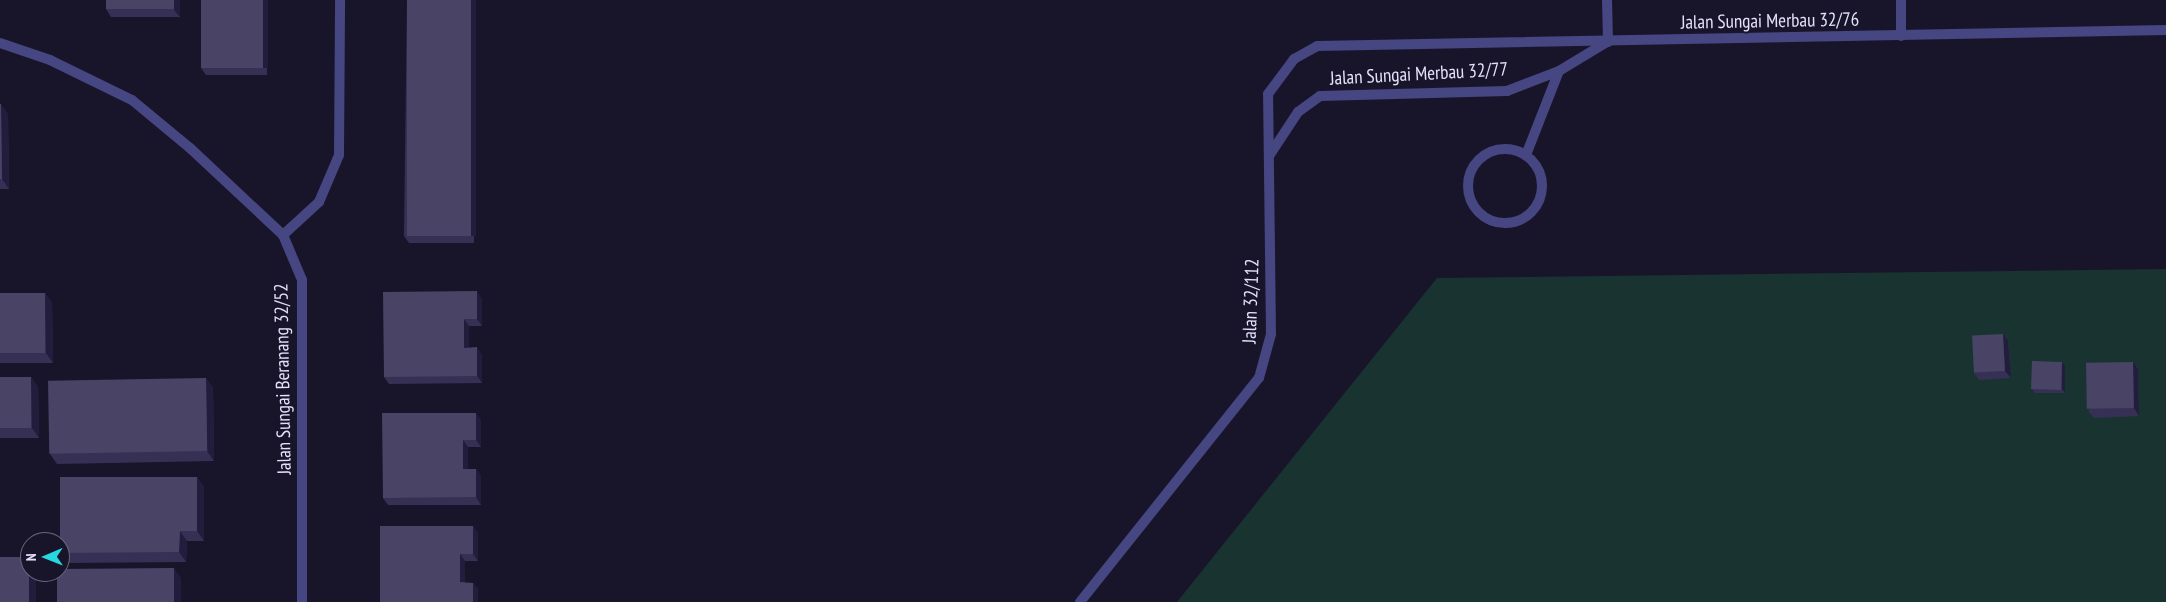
<!DOCTYPE html>
<style>
body{margin:0}
#map{position:relative;width:2166px;height:602px;overflow:hidden;background:#18152a;font-family:"PT Sans Narrow",sans-serif}
div>[style]{position:absolute}
.green>*{inset:0;background:#193331}
.service>*{height:10px;margin:-5px;padding:0 5px;transform-origin:5px;border-radius:5px;background:#464682}
.service>.ring{margin:-5px;padding:0;box-sizing:content-box;background:none;border:10px solid #464682;border-radius:50%}
.minor>*{height:10px;margin:-5px;padding:0 5px;transform-origin:5px;border-radius:5px;background:#464682}
.wall>*{inset:0;background:#363055}
.shaded-wall>*{inset:0;background:#221d3c;transform-origin:0 0}
.building>*{inset:0;background:#494366;transform-origin:0 0}
span{translate:-50% -50%;white-space:nowrap;text-align:center;line-height:1.15;-webkit-text-stroke:4px #18152a;paint-order:stroke}
.street-label{font-size:19px;color:#e3e1fb}
.north{position:absolute;left:20px;top:532px;width:50px;height:50px;box-sizing:border-box;background:#18152a;border:1px solid #69677e;border-radius:50%;rotate:269deg;font-size:14px;font-weight:700;line-height:20px;text-align:center;color:#e3e1fb}
.north::after{content:'';display:block;margin:auto;width:18px;height:22px;background:#27d7e2;clip-path:polygon(50% 0,100% 100%,50% 72%,0 100%)}
</style>
<div id="map">
<div class="green">
<div style="clip-path:polygon(2166px 269px,2166px 602px,1177px 602px,1437px 278px)"></div>
</div>
<div class="service">
<div class="ring" style="left:1468px;top:149px;width:64px;height:64px"></div>
<div style="left:1526px;top:155px;width:90px;rotate:-68.6deg"></div>
</div>
<div class="minor">
<div style="left:1607px;top:0;width:42px;rotate:88.6deg"></div>
<div style="left:1901px;top:0;width:36px;rotate:90deg"></div>
<div style="left:0;top:43px;width:53px;rotate:18.8deg"></div>
<div style="left:50px;top:60px;width:91px;rotate:26deg"></div>
<div style="left:132px;top:100px;width:75px;rotate:39.6deg"></div>
<div style="left:190px;top:148px;width:127px;rotate:43.1deg"></div>
<div style="left:283px;top:235px;width:49px;rotate:67.1deg"></div>
<div style="left:302px;top:280px;width:322px;rotate:90deg"></div>
<div style="left:1269px;top:156px;width:53px;rotate:-56.6deg"></div>
<div style="left:1298px;top:112px;width:27px;rotate:-36deg"></div>
<div style="left:1320px;top:96px;width:187px;rotate:-1.5deg"></div>
<div style="left:1507px;top:91px;width:56px;rotate:-21deg"></div>
<div style="left:1559px;top:71px;width:56px;rotate:-31.1deg"></div>
<div style="left:283px;top:235px;width:49px;rotate:-42.5deg"></div>
<div style="left:319px;top:202px;width:51px;rotate:-66.9deg"></div>
<div style="left:339px;top:155px;width:155px;rotate:-89.6deg"></div>
<div style="left:1080px;top:602px;width:287px;rotate:-51.4deg"></div>
<div style="left:1259px;top:378px;width:46px;rotate:-74.7deg"></div>
<div style="left:1271px;top:334px;width:240px;rotate:-90.7deg"></div>
<div style="left:1268px;top:94px;width:44px;rotate:-53.4deg"></div>
<div style="left:1294px;top:59px;width:26px;rotate:-29deg"></div>
<div style="left:1317px;top:46px;width:849px;rotate:-1.08deg"></div>
</div>
<div class="wall">
<div style="clip-path:polygon(180px 0,180px 17px,111px 17px,106px 9px)"></div>
<div style="clip-path:polygon(201px 0,268px 0,267px 75px,206px 75px,201px 68px)"></div>
<div style="clip-path:polygon(407px 0,476px 0,474px 243px,409px 243px,404px 236px)"></div>
<div style="clip-path:polygon(0 104px,8px 114px,9px 189px,0 189px)"></div>
<div style="clip-path:polygon(0 293px,45px 293px,52px 303px,53px 363px,0 363px)"></div>
<div style="clip-path:polygon(482px 299px,482px 326px,469px 326px,469px 348px,482px 355px,482px 383px,389px 384px,384px 377px)"></div>
<div style="clip-path:polygon(2008px 341px,2011px 378px,1979px 380px,1974px 373px)"></div>
<div style="clip-path:polygon(2062px 362px,2065px 366px,2065px 393px,2035px 393px,2032px 389px)"></div>
<div style="clip-path:polygon(2133px 362px,2138px 369px,2139px 416px,2094px 418px,2088px 411px)"></div>
<div style="clip-path:polygon(0 377px,31px 377px,38px 387px,39px 438px,0 438px)"></div>
<div style="clip-path:polygon(206px 378px,213px 388px,214px 461px,57px 464px,50px 454px)"></div>
<div style="clip-path:polygon(481px 420px,481px 447px,468px 447px,468px 469px,476px 469px,481px 476px,481px 505px,388px 505px,383px 498px)"></div>
<div style="clip-path:polygon(197px 477px,204px 487px,204px 541px,187px 541px,186px 562px,67px 563px,60px 553px)"></div>
<div style="clip-path:polygon(478px 533px,478px 561px,465px 561px,465px 583px,473px 583px,478px 590px,478px 602px,380px 602px)"></div>
</div>
<div class="shaded-wall">
<div style="clip-path:polygon(174px 0,180px 0,180px 17px,174px 10px)"></div>
<div style="left:263px;top:0;width:5px;height:68px"></div>
<div style="left:471px;top:0;width:5px;height:236px"></div>
<div style="clip-path:polygon(1px 104px,8px 114px,9px 189px,2px 179px)"></div>
<div style="clip-path:polygon(477px 291px,482px 299px,482px 326px,477px 319px)"></div>
<div style="clip-path:polygon(45px 293px,52px 303px,53px 363px,46px 353px)"></div>
<div style="clip-path:polygon(464px 319px,469px 326px,469px 355px,464px 348px)"></div>
<div style="clip-path:polygon(2003px 334px,2008px 341px,2011px 378px,2005px 371px)"></div>
<div style="clip-path:polygon(477px 347px,482px 355px,482px 383px,477px 376px)"></div>
<div style="clip-path:polygon(2062px 362px,2065px 366px,2065px 393px,2062px 389px)"></div>
<div style="clip-path:polygon(2133px 362px,2138px 369px,2139px 416px,2134px 408px)"></div>
<div style="clip-path:polygon(31px 377px,38px 387px,39px 438px,32px 428px)"></div>
<div style="clip-path:polygon(206px 378px,213px 388px,214px 461px,207px 451px)"></div>
<div style="clip-path:polygon(476px 413px,481px 420px,481px 447px,476px 440px)"></div>
<div style="clip-path:polygon(463px 440px,468px 447px,468px 476px,463px 469px)"></div>
<div style="clip-path:polygon(476px 469px,481px 476px,481px 505px,476px 497px)"></div>
<div style="clip-path:polygon(197px 477px,204px 487px,204px 541px,197px 531px)"></div>
<div style="clip-path:polygon(473px 526px,478px 533px,478px 561px,473px 554px)"></div>
<div style="clip-path:polygon(180px 531px,187px 541px,186px 562px,179px 552px)"></div>
<div style="clip-path:polygon(460px 554px,465px 561px,465px 590px,460px 582px)"></div>
<div style="clip-path:polygon(29px 557px,30px 559px,30px 572px,36px 572px,36px 602px,29px 602px)"></div>
<div style="clip-path:polygon(174px 568px,181px 578px,181px 602px,174px 602px)"></div>
<div style="clip-path:polygon(473px 583px,478px 590px,478px 602px,473px 602px)"></div>
</div>
<div class="building">
<div style="left:106px;top:0;width:68px;height:9px"></div>
<div style="left:201px;top:0;width:62px;height:68px"></div>
<div style="left:407px;top:0;width:64px;height:236px"></div>
<div style="clip-path:polygon(0 104px,1px 104px,2px 179px,0 179px)"></div>
<div style="clip-path:polygon(477px 291px,477px 319px,464px 319px,464px 348px,477px 347px,477px 376px,384px 377px,383px 292px)"></div>
<div style="left:0;top:293px;width:45px;height:60px"></div>
<div style="left:2003px;top:334px;width:37px;height:31px;rotate:87deg"></div>
<div style="left:2032px;top:361px;width:30px;height:28px;rotate:2deg"></div>
<div style="left:2133px;top:362px;width:46px;height:47px;rotate:89deg"></div>
<div style="left:0;top:377px;width:31px;height:51px"></div>
<div style="left:206px;top:378px;width:73px;height:158px;rotate:89deg"></div>
<div style="clip-path:polygon(382px 413px,476px 413px,476px 440px,463px 440px,463px 469px,476px 469px,476px 497px,383px 498px)"></div>
<div style="clip-path:polygon(60px 477px,197px 477px,197px 531px,180px 531px,179px 552px,60px 553px)"></div>
<div style="clip-path:polygon(380px 526px,473px 526px,473px 554px,460px 554px,460px 582px,473px 583px,473px 602px,380px 602px)"></div>
<div style="left:0;top:557px;width:29px;height:45px"></div>
<div style="clip-path:polygon(174px 568px,174px 602px,57px 602px,57px 572px,60px 572px,60px 569px)"></div>
</div>
<div class="street-label">
<span style="left:1770px;top:21px;rotate:-1deg">Jalan Sungai Merbau 32/76</span>
<span style="left:1419px;top:74px;rotate:-3deg">Jalan Sungai Merbau 32/77</span>
<span style="left:1251px;top:301px;rotate:-88deg">Jalan 32/112</span>
<span style="left:283px;top:379px;rotate:-91deg">Jalan Sungai Beranang 32/52</span>
</div>
<div class="north">N</div>
</div>
